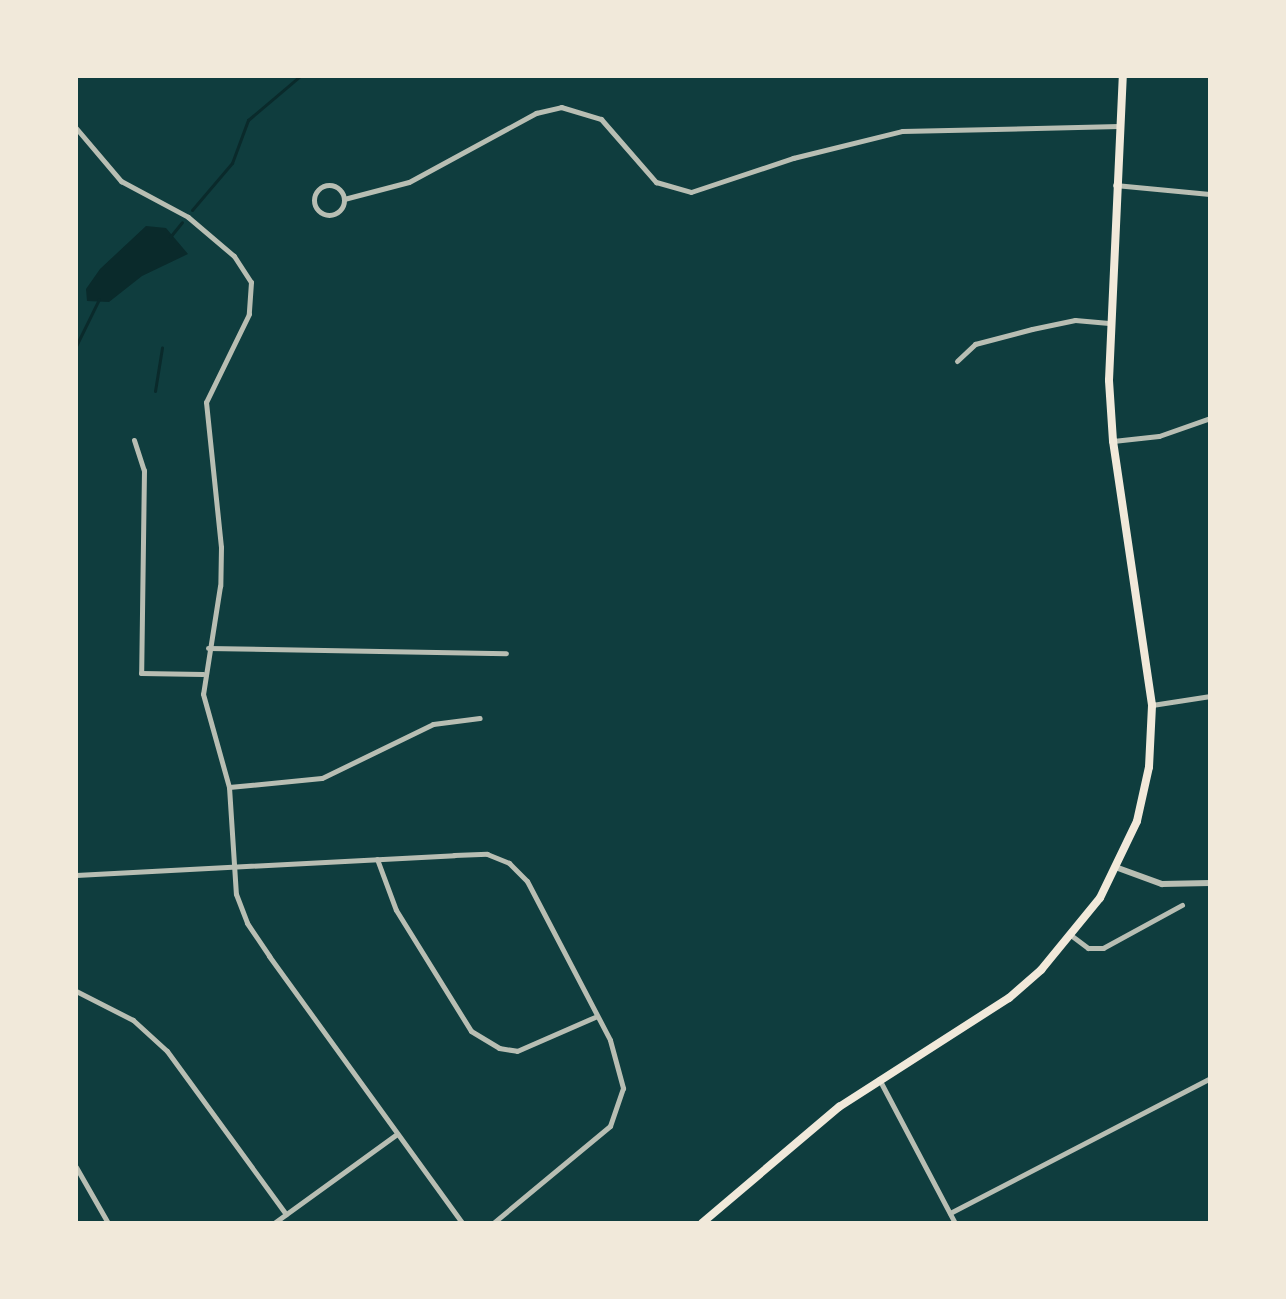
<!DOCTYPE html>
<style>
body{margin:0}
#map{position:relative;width:1286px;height:1299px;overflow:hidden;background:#0f3d3e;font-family:Inter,sans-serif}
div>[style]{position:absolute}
.water>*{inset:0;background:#0a2a2b}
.stream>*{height:3px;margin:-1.5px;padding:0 1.5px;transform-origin:1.5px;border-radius:1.5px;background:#0a2a2b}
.minor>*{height:5px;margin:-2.5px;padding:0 2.5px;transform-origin:2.5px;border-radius:2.5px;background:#b8beb3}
.minor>.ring{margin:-2.5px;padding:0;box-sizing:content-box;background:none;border:5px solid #b8beb3;border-radius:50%}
.tertiary>*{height:6px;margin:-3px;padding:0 3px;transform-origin:3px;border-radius:3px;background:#b8beb3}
.primary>*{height:8px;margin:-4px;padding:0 4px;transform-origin:4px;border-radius:4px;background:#f1e9da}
span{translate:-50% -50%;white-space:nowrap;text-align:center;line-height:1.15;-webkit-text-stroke:6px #f1e9da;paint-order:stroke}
.frame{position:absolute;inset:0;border:78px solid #f1e9da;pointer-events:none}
</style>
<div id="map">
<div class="water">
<div style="clip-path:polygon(146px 226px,166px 228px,188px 254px,142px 276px,109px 302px,87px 301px,86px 289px,100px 269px)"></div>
</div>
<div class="stream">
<div style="left:192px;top:210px;width:62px;rotate:-49.6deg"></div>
<div style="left:232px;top:163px;width:46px;rotate:-69.6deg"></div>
<div style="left:248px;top:120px;width:68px;rotate:-40.2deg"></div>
<div style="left:170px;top:237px;width:19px;rotate:-51deg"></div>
<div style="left:76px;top:346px;width:52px;rotate:-63.9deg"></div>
<div style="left:155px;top:391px;width:44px;rotate:-80.8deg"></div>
</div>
<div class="minor">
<div style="left:76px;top:128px;width:70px;rotate:49.7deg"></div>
<div style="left:121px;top:181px;width:76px;rotate:28.2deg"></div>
<div style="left:188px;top:217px;width:60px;rotate:40.3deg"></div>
<div style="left:234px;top:256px;width:31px;rotate:57deg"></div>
<div style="left:251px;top:282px;width:32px;rotate:94deg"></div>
<div style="left:249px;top:314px;width:98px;rotate:116deg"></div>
<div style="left:206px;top:402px;width:146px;rotate:84.1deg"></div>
<div style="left:221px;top:547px;width:39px;rotate:91deg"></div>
<div style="left:220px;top:586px;width:109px;rotate:98.9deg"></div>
<div style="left:203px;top:694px;width:97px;rotate:74.4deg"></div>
<div style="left:229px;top:787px;width:107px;rotate:86.3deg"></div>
<div style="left:236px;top:894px;width:31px;rotate:69deg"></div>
<div style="left:247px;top:923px;width:40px;rotate:56deg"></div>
<div style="left:269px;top:956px;width:329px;rotate:54.1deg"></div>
<div style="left:1115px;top:185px;width:95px;rotate:5.4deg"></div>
<div class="ring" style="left:314px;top:185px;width:25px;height:25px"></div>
<div style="left:344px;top:199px;width:67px;rotate:-14.7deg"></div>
<div style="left:409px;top:182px;width:145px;rotate:-28.5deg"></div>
<div style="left:536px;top:113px;width:26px;rotate:-13deg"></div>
<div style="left:561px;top:107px;width:42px;rotate:16.7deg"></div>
<div style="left:601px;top:119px;width:84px;rotate:48.9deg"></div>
<div style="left:656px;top:182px;width:36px;rotate:16deg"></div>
<div style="left:691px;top:192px;width:108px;rotate:-18.4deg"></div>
<div style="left:793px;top:158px;width:112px;rotate:-13.9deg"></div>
<div style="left:902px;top:131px;width:217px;rotate:-1.3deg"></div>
<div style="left:957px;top:361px;width:25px;rotate:-43deg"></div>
<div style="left:975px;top:344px;width:59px;rotate:-14.7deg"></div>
<div style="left:1032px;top:329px;width:44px;rotate:-11.8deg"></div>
<div style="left:1075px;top:320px;width:34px;rotate:5deg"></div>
<div style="left:134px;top:440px;width:32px;rotate:72deg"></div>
<div style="left:144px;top:470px;width:203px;rotate:90.8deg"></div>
<div style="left:141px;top:673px;width:62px;rotate:0.9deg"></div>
<div style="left:1113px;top:441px;width:46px;rotate:-6.2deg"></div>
<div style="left:1159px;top:436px;width:54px;rotate:-19.4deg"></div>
<div style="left:208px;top:648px;width:298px;rotate:1deg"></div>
<div style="left:1152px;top:705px;width:59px;rotate:-8.8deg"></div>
<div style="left:229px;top:787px;width:93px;rotate:-5.5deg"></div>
<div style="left:322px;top:778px;width:123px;rotate:-25.9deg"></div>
<div style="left:433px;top:724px;width:47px;rotate:-7.3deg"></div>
<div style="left:377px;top:859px;width:54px;rotate:69.6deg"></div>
<div style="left:396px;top:910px;width:142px;rotate:58.2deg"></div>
<div style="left:471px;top:1031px;width:33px;rotate:31deg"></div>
<div style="left:499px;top:1048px;width:18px;rotate:9deg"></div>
<div style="left:517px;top:1051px;width:87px;rotate:-23.6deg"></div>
<div style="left:76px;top:875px;width:379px;rotate:-3deg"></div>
<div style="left:454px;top:855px;width:33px;rotate:-2deg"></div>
<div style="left:487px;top:854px;width:24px;rotate:22deg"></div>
<div style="left:509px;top:863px;width:25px;rotate:45deg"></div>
<div style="left:527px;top:881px;width:179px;rotate:62.4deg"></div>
<div style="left:610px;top:1040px;width:50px;rotate:74.8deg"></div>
<div style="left:623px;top:1088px;width:40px;rotate:108.9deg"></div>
<div style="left:610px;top:1126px;width:152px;rotate:140.3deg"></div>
<div style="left:1072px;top:936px;width:20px;rotate:37deg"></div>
<div style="left:1088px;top:948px;width:15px"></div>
<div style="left:1103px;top:948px;width:90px;rotate:-28.6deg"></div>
<div style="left:76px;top:991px;width:64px;rotate:27deg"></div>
<div style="left:133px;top:1020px;width:46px;rotate:42.4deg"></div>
<div style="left:167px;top:1051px;width:202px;rotate:53.9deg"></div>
<div style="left:879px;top:1079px;width:163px;rotate:62.2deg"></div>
<div style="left:76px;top:1167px;width:64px;rotate:60.3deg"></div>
<div style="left:950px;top:1213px;width:293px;rotate:-27.4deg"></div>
<div style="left:274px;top:1223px;width:152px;rotate:-35.9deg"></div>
</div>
<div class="tertiary">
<div style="left:1118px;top:868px;width:47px;rotate:20deg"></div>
<div style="left:1162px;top:884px;width:48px;rotate:-1.2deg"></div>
</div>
<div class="primary">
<div style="left:702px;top:1223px;width:180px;rotate:-40.3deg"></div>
<div style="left:839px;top:1107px;width:202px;rotate:-32.7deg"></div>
<div style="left:1009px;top:998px;width:43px;rotate:-41.2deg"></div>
<div style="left:1041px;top:970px;width:93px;rotate:-50.7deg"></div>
<div style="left:1100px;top:898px;width:85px;rotate:-64.3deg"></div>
<div style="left:1137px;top:821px;width:55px;rotate:-77.5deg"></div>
<div style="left:1149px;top:767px;width:62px;rotate:-87.2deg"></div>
<div style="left:1152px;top:705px;width:267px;rotate:-98.4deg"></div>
<div style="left:1113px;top:441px;width:61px;rotate:-93.8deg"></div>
<div style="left:1109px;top:380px;width:304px;rotate:-87.4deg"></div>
</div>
<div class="frame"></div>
</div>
